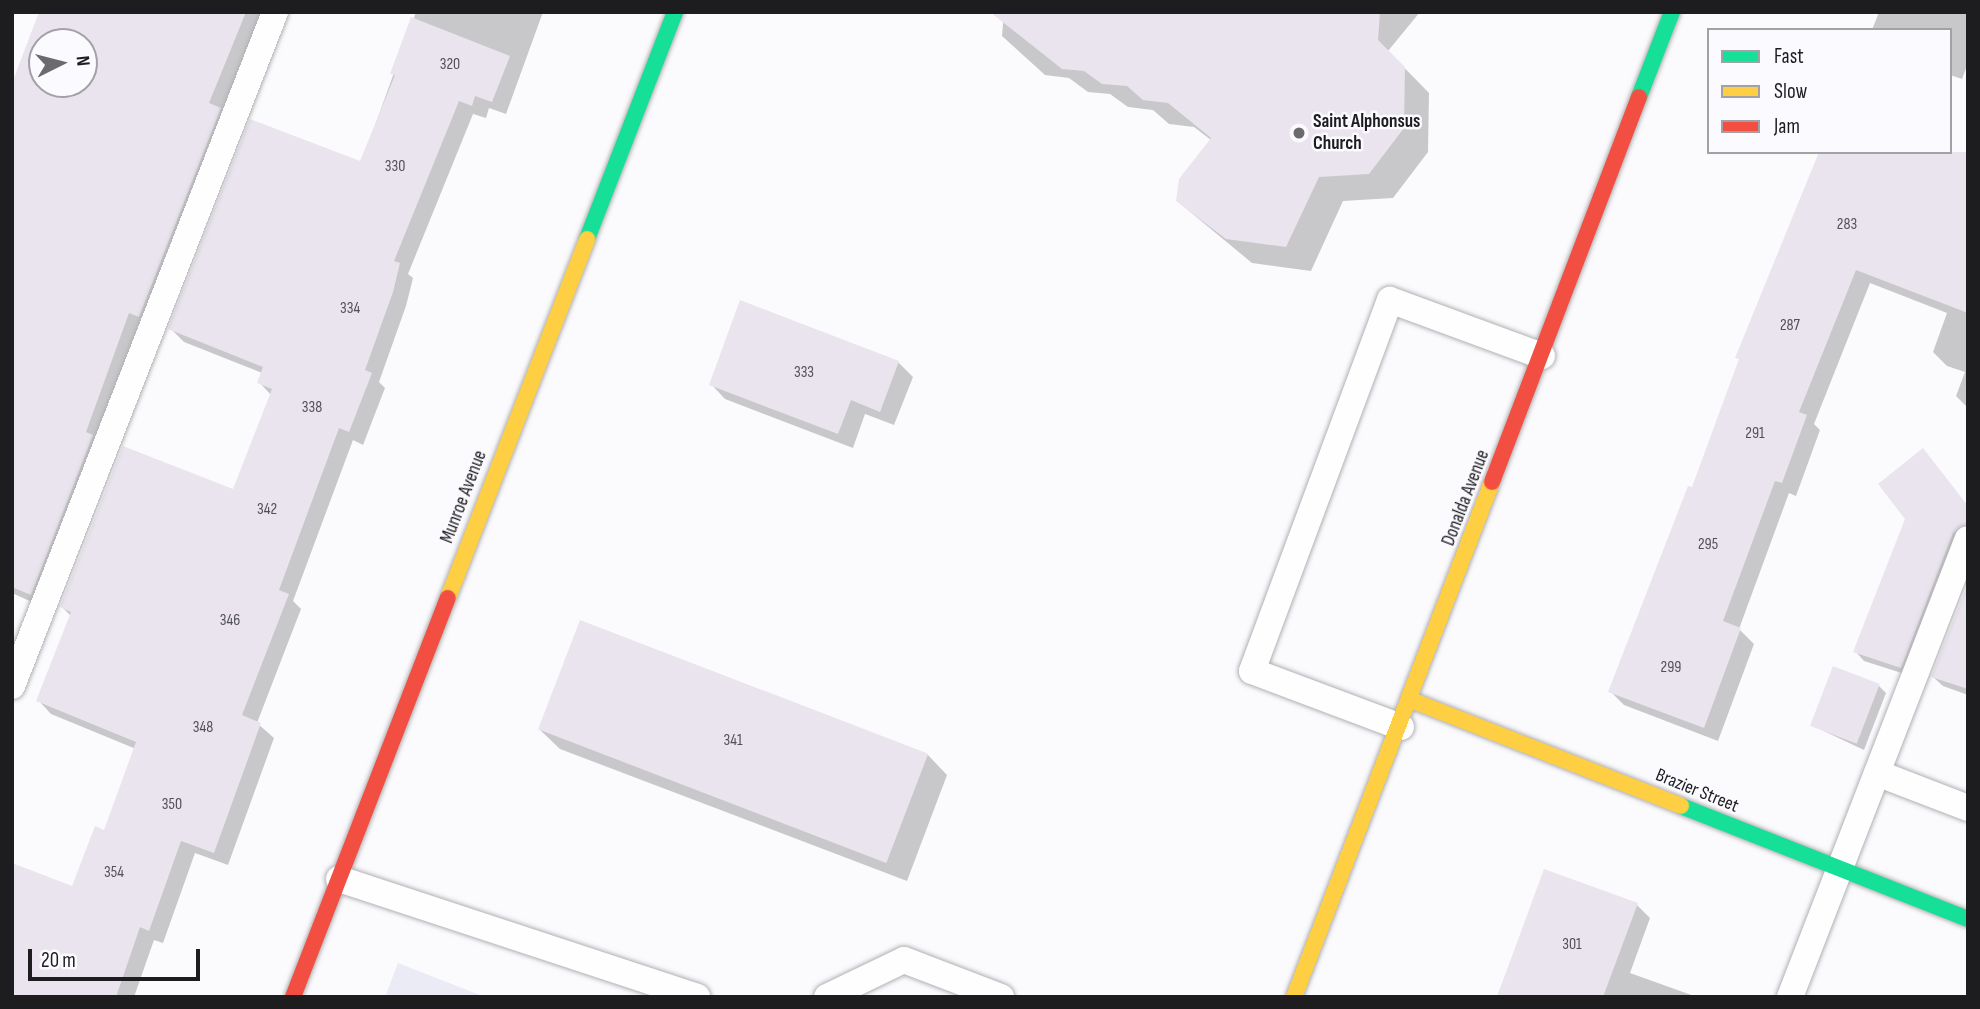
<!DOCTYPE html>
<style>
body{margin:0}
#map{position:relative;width:1980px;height:1009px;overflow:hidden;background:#fbfbfe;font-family:"Sofia Sans Condensed",sans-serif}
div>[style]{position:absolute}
.built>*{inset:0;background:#eaebf4}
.shadow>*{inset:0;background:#0003}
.building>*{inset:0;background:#e9e4ee;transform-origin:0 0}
.roads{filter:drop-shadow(0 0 2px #b1b1b4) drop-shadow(0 0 2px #b1b1b4)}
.lane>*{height:26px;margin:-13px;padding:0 13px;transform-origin:13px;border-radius:13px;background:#fefeff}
.fast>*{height:16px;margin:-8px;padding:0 8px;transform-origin:8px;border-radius:8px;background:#16e098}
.slow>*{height:16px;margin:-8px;padding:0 8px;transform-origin:8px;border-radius:8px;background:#ffcf43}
.jam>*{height:16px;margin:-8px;padding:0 8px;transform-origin:8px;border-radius:8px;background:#f24e42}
.dots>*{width:19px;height:19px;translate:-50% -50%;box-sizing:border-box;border:4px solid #fafaff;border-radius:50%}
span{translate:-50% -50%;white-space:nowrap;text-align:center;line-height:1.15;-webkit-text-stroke:5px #fafaff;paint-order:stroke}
.number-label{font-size:16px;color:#515054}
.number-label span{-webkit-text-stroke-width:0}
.poi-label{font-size:19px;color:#1d1d20;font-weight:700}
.left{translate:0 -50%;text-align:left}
.street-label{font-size:19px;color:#1d1d20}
.frame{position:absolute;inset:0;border:14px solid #1d1d20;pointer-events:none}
.legend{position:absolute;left:1707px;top:28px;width:245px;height:126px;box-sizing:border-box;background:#fafaff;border:2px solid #a2a2a6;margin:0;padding:9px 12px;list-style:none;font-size:21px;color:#1d1d20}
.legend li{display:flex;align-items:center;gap:14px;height:35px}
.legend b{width:35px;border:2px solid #a2a2a6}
.north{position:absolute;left:28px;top:28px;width:70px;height:70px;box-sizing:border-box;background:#fafaff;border:2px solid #a2a2a6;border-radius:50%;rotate:84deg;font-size:19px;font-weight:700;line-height:28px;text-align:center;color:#1d1d20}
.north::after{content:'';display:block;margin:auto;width:24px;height:32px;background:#6b6b6e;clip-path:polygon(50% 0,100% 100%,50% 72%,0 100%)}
.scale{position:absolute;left:28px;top:949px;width:172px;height:32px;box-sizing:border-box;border:4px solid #1d1d20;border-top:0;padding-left:9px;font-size:21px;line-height:24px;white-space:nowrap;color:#1d1d20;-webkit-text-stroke:5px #fafaff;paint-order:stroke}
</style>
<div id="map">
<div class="built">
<div style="clip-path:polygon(398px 963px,485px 997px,385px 997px)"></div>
</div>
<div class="shadow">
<div style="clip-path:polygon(evenodd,42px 12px,265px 12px,45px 608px,12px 593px,12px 89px,42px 12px,42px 42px,84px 42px,84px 84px,42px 84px,42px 42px)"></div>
<div style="clip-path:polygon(416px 12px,543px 12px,506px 114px,489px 108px,486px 118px,473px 114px,408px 274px,413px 278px,406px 306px,379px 382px,385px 388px,363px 445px,353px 440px,293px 601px,301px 609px,257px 723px,274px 738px,228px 865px,195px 853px,163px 943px,154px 940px,134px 997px,45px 997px,73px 888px,105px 832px,136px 749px,51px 714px,38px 700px,72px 617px,62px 607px,234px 491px,271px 395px,259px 382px,262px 373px,184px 342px,170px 328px,361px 164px)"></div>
<div style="clip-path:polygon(1004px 12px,1420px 12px,1388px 51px,1429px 93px,1428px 152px,1393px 198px,1343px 201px,1311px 271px,1252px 263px,1177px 201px,1211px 140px,1194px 127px,1169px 124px,1153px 110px,1128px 107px,1110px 94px,1088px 92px,1069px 78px,1045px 75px,1002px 36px)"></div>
<div style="clip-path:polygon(1879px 12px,1968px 12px,1968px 63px,1962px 79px,1950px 75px,1950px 30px,1872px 30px)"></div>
<div style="clip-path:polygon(1820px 152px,1968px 220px,1968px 408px,1956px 396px,1965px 372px,1947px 366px,1933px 352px,1947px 313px,1870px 283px,1814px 424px,1820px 430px,1796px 496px,1789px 493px,1739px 629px,1754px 644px,1718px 741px,1624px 705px,1610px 691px,1693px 489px,1740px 360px,1737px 357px)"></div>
<div style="clip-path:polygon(898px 362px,913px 377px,894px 425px,865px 414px,853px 448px,725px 399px,711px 384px)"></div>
<div style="clip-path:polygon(1968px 506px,1968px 539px,1911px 676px,1864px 661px,1855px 651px)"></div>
<div style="clip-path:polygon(1968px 588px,1968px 695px,1943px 686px,1933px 677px)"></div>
<div style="clip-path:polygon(1879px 686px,1886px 693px,1864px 750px,1811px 725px)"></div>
<div style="clip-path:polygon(539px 729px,927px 754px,947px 775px,907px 881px,560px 749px)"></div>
<div style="clip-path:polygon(1545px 871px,1637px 905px,1650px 918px,1630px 973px,1697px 997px,1497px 997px)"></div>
</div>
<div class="building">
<div style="clip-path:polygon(evenodd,39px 12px,246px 12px,209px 103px,221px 108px,139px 317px,129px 313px,86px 432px,93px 435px,31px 595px,12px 587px,12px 83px,39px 12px,42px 42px,84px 42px,84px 84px,42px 84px,42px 42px)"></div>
<div style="clip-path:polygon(990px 12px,1380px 12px,1378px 40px,1405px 67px,1404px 128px,1369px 174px,1319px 177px,1286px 247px,1226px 239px,1176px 201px,1179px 179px,1211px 138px,1168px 103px,1143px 100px,1127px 86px,1102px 84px,1084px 71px,1062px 69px)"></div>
<div style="clip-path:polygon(411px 17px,510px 56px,492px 102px,475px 96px,472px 106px,459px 101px,394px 261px,400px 263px,393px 292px,365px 370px,372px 373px,349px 432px,339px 428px,279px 590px,289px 594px,242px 715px,261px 723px,214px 853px,181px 841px,149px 931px,140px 927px,116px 997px,12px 997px,12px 863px,72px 886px,95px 826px,104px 830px,136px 742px,36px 701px,71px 612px,60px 607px,123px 446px,233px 489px,272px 389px,257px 383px,263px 367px,168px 329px,250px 119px,360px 161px,395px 75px,390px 74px)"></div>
<div style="clip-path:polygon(1819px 152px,1968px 152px,1968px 313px,1856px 270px,1799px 412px,1807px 415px,1782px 483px,1775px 481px,1723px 621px,1741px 628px,1704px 728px,1608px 692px,1688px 486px,1692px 487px,1739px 359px,1735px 358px)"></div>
<div style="clip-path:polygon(740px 300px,899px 361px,880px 412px,851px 400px,838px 434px,709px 385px)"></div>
<div style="clip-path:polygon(1923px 448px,1968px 506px,1968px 524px,1953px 533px,1901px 668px,1853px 652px,1905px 519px,1878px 484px)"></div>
<div style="clip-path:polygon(1968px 583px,1968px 689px,1931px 677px)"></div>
<div style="left:580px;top:620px;width:373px;height:117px;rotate:21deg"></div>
<div style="left:1833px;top:666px;width:50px;height:64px;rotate:21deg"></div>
<div style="clip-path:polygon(1544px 869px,1638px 903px,1603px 997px,1497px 997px)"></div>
</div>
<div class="roads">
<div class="lane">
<div style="left:12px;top:686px;width:723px;rotate:-68.68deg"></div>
<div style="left:1401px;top:727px;width:159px;rotate:-159.4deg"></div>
<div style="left:1252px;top:671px;width:396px;rotate:-69.6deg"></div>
<div style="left:1390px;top:300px;width:162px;rotate:20.2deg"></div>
<div style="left:1877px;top:773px;width:97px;rotate:21deg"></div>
<div style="left:339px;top:879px;width:377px;rotate:18.2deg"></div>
<div style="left:827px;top:997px;width:85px;rotate:-25.7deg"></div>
<div style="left:904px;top:960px;width:104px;rotate:20.9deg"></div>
<div style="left:1790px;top:997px;width:491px;rotate:-68.8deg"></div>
</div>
<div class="fast">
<div style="left:1639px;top:97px;width:91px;rotate:-68.8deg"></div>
<div style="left:587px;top:239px;width:243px;rotate:-68.8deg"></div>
<div style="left:1681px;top:806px;width:308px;rotate:21.5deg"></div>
</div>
<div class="slow">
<div style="left:448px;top:598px;width:385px;rotate:-68.8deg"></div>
<div style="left:1411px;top:700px;width:290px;rotate:21.4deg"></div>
<div style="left:1294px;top:997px;width:552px;rotate:-68.97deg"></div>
</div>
<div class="jam">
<div style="left:1492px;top:482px;width:412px;rotate:-69.1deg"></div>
<div style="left:293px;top:997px;width:428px;rotate:-68.8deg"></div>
</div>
</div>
<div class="dots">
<div style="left:1299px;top:133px;background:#6b6b6e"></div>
</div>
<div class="number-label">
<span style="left:450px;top:65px">320</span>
<span style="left:395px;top:167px">330</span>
<span style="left:1847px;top:225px">283</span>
<span style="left:350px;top:309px">334</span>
<span style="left:1790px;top:326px">287</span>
<span style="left:804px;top:373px">333</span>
<span style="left:312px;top:408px">338</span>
<span style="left:1755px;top:434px">291</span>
<span style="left:267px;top:510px">342</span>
<span style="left:1708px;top:545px">295</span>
<span style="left:230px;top:621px">346</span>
<span style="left:1671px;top:668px">299</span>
<span style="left:203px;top:728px">348</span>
<span style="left:733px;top:741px">341</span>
<span style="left:172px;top:805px">350</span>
<span style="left:114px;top:873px">354</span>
<span style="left:1572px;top:945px">301</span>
</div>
<div class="poi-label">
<span class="left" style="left:1313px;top:133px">Saint Alphonsus<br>Church</span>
</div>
<div class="street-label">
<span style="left:464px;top:497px;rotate:-69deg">Munroe Avenue</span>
<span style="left:1466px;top:498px;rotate:-69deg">Donalda Avenue</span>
<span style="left:1697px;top:791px;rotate:22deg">Brazier Street</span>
</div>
<div class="frame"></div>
<ul class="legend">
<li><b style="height:9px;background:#16e098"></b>Fast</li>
<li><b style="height:9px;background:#ffcf43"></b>Slow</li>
<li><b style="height:9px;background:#f24e42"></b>Jam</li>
</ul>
<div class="north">N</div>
<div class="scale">20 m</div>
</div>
